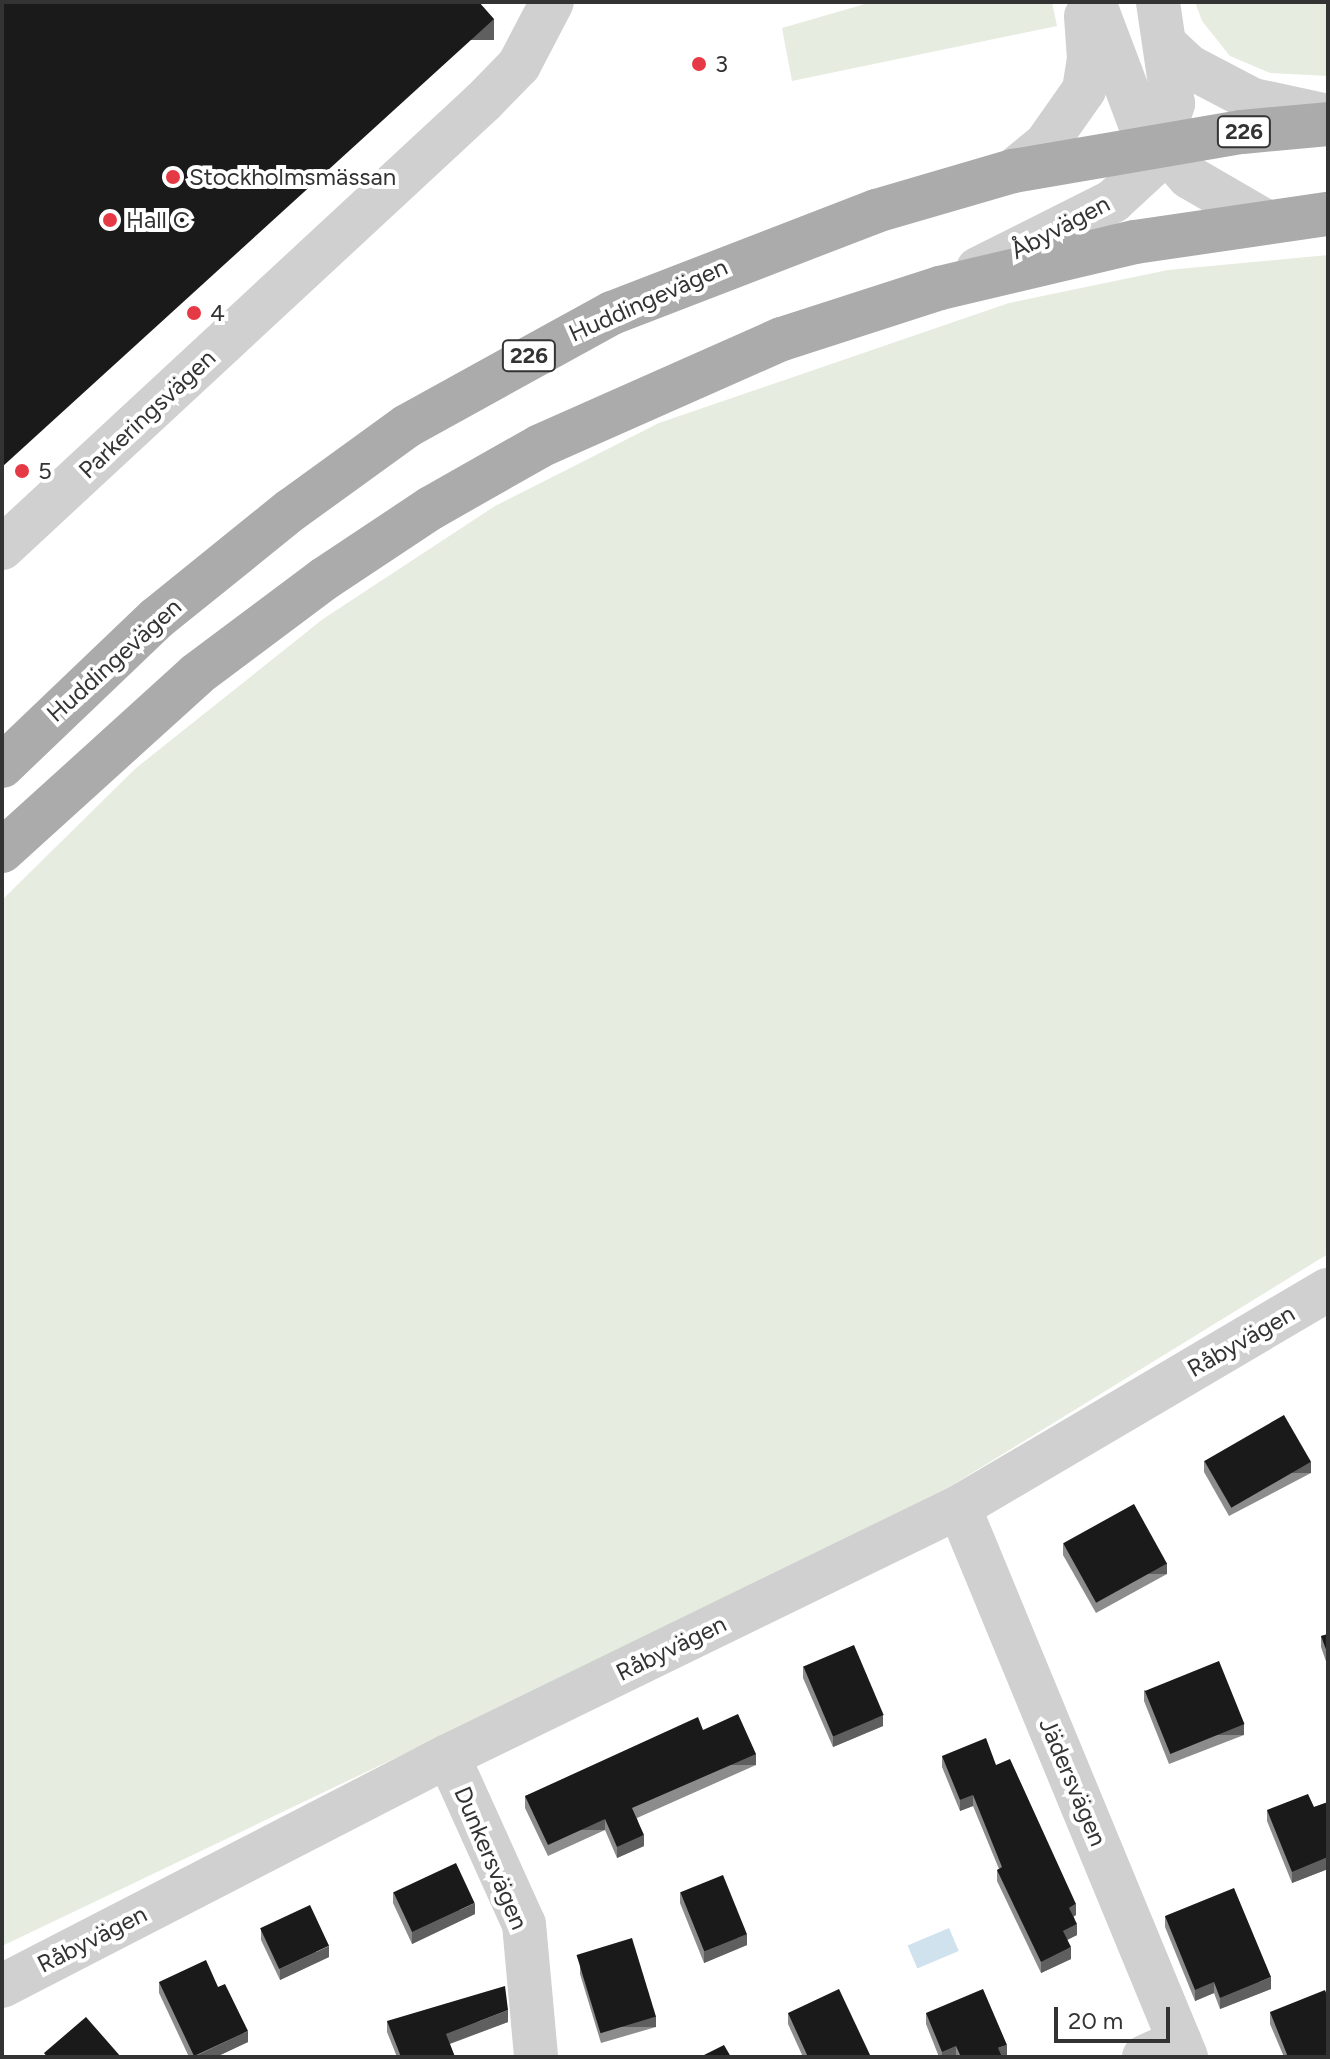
<!DOCTYPE html>
<meta charset="utf-8">
<style>
body{margin:0}
#map{position:relative;width:1330px;height:2059px;overflow:hidden;background:#fff;font-family:Figtree,sans-serif}
div>[style]{position:absolute}
.green>*{inset:0;background:#e6ecdf}
.water>*{inset:0;background:#cfe2ee;transform-origin:0 0}
.minor>*{height:44px;margin:-22px;padding:0 22px;transform-origin:22px;border-radius:22px;background:#d0d0d0}
.major>*{height:44px;margin:-22px;padding:0 22px;transform-origin:22px;border-radius:22px;background:#ababab}
.wall>*{inset:0;background:#8c8c8c}
.shaded-wall>*{inset:0;background:#5f5f5f;transform-origin:0 0}
.building>*{inset:0;background:#1a1a1a;transform-origin:0 0}
.dots>*{width:22px;height:22px;translate:-50% -50%;box-sizing:border-box;border:4px solid #fff;border-radius:50%}
span{translate:-50% -50%;white-space:nowrap;text-align:center;line-height:1.15;-webkit-text-stroke:8px #fff;paint-order:stroke}
.shield-label span{padding:2px 6px;background:#fff;border:2px solid;border-radius:6px;-webkit-text-stroke-width:0}
.shield-label{font-size:22px;color:#333;font-weight:700}
.poi-label{font-size:24px;color:#333}
.left{translate:0 -50%;text-align:left}
.street-label{font-size:24px;color:#333}
.frame{position:absolute;inset:0;border:4px solid #333;pointer-events:none}
.scale{position:absolute;left:1054px;top:2007px;width:116px;height:36px;box-sizing:border-box;border:4px solid #333;border-top:0;padding-left:10px;font-size:24px;line-height:28px;white-space:nowrap;color:#333;-webkit-text-stroke:6px #fff;paint-order:stroke}
</style>
<div id="map">
<div class="green">
<div style="clip-path:polygon(872px 2px,1052px 2px,1057px 26px,792px 81px,782px 28px)"></div>
<div style="clip-path:polygon(1195px 2px,1328px 2px,1328px 76px,1270px 73px,1230px 56px,1202px 21px)"></div>
<div style="clip-path:polygon(1328px 255px,1328px 1254px,902px 1516px,2px 1946px,2px 900px,136px 768px,323px 619px,495px 506px,659px 423px,1009px 303px,1168px 270px)"></div>
</div>
<div class="water">
<div style="left:949px;top:1928px;width:25px;height:45px;rotate:67deg"></div>
</div>
<div class="minor">
<div style="left:1094px;top:2px;width:127px;rotate:69.3deg"></div>
<div style="left:1139px;top:121px;width:75px;rotate:48.2deg"></div>
<div style="left:1189px;top:177px;width:88px;rotate:30.1deg"></div>
<div style="left:1166px;top:45px;width:33px;rotate:43deg"></div>
<div style="left:1190px;top:67px;width:71px;rotate:27.6deg"></div>
<div style="left:1253px;top:100px;width:77px;rotate:12deg"></div>
<div style="left:1013px;top:171px;width:43px;rotate:-39.3deg"></div>
<div style="left:1046px;top:144px;width:66px;rotate:-54.9deg"></div>
<div style="left:1084px;top:90px;width:31px;rotate:-81deg"></div>
<div style="left:1089px;top:59px;width:43px;rotate:-94deg"></div>
<div style="left:978px;top:269px;width:151px;rotate:-26.7deg"></div>
<div style="left:1113px;top:201px;width:53px;rotate:-42.7deg"></div>
<div style="left:1152px;top:165px;width:65px;rotate:-71deg"></div>
<div style="left:1173px;top:104px;width:103px;rotate:-98.4deg"></div>
<div style="left:2px;top:548px;width:656px;rotate:-42.84deg"></div>
<div style="left:483px;top:102px;width:52px;rotate:-45.8deg"></div>
<div style="left:519px;top:65px;width:71px;rotate:-62.4deg"></div>
<div style="left:959px;top:1507px;width:595px;rotate:67.57deg"></div>
<div style="left:448px;top:1756px;width:184px;rotate:65.7deg"></div>
<div style="left:524px;top:1924px;width:134px;rotate:84.8deg"></div>
<div style="left:2px;top:1986px;width:502px;rotate:-27.28deg"></div>
<div style="left:448px;top:1756px;width:568px;rotate:-25.98deg"></div>
<div style="left:959px;top:1507px;width:428px;rotate:-30.5deg"></div>
<div style="left:1144px;top:2057px;width:39px;rotate:-24deg"></div>
</div>
<div class="major">
<div style="left:2px;top:766px;width:214px;rotate:-43.7deg"></div>
<div style="left:157px;top:618px;width:172px;rotate:-38.9deg"></div>
<div style="left:291px;top:510px;width:143px;rotate:-35.9deg"></div>
<div style="left:407px;top:426px;width:234px;rotate:-28.9deg"></div>
<div style="left:612px;top:313px;width:283px;rotate:-21.1deg"></div>
<div style="left:876px;top:211px;width:143px;rotate:-16.3deg"></div>
<div style="left:1013px;top:171px;width:232px;rotate:-9.7deg"></div>
<div style="left:1242px;top:132px;width:86px;rotate:-5.3deg"></div>
<div style="left:2px;top:851px;width:263px;rotate:-42.2deg"></div>
<div style="left:197px;top:674px;width:159px;rotate:-36.8deg"></div>
<div style="left:324px;top:579px;width:128px;rotate:-33.6deg"></div>
<div style="left:431px;top:508px;width:125px;rotate:-29.6deg"></div>
<div style="left:540px;top:446px;width:265px;rotate:-23.9deg"></div>
<div style="left:782px;top:339px;width:166px;rotate:-17.9deg"></div>
<div style="left:940px;top:288px;width:200px;rotate:-13.3deg"></div>
<div style="left:1135px;top:242px;width:195px;rotate:-8.3deg"></div>
</div>
<div class="wall">
<div style="clip-path:polygon(1204px 1461px,1311px 1473px,1229px 1516px,1204px 1472px)"></div>
<div style="clip-path:polygon(1063px 1544px,1167px 1574px,1096px 1613px,1063px 1555px)"></div>
<div style="clip-path:polygon(1328px 1634px,1328px 1667px,1321px 1647px,1321px 1636px)"></div>
<div style="clip-path:polygon(803px 1666px,883px 1726px,833px 1747px,803px 1678px)"></div>
<div style="clip-path:polygon(1144px 1690px,1244px 1735px,1169px 1764px,1144px 1701px)"></div>
<div style="clip-path:polygon(703px 1730px,756px 1765px,637px 1818px,644px 1846px,617px 1858px,605px 1830px,548px 1856px,525px 1808px,525px 1796px)"></div>
<div style="clip-path:polygon(942px 1756px,996px 1765px,1076px 1915px,1074px 1916px,1077px 1935px,1067px 1940px,1071px 1959px,1041px 1973px,997px 1881px,997px 1870px,999px 1869px,973px 1806px,960px 1811px,942px 1767px)"></div>
<div style="clip-path:polygon(1328px 1802px,1328px 1869px,1292px 1883px,1267px 1821px,1267px 1810px,1314px 1807px)"></div>
<div style="clip-path:polygon(393px 1892px,475px 1914px,412px 1944px,393px 1903px)"></div>
<div style="clip-path:polygon(680px 1892px,747px 1945px,704px 1963px,680px 1903px)"></div>
<div style="clip-path:polygon(1165px 1916px,1271px 1989px,1220px 2009px,1214px 1993px,1195px 2001px,1165px 1927px)"></div>
<div style="clip-path:polygon(261px 1929px,329px 1957px,280px 1980px,261px 1940px)"></div>
<div style="clip-path:polygon(580px 1963px,656px 2027px,601px 2043px,580px 1974px)"></div>
<div style="clip-path:polygon(159px 1982px,218px 1987px,248px 2042px,216px 2057px,189px 2057px,159px 1993px)"></div>
<div style="clip-path:polygon(1270px 2012px,1328px 2057px,1284px 2057px,1270px 2024px)"></div>
<div style="clip-path:polygon(788px 2013px,871px 2057px,803px 2057px,788px 2024px)"></div>
<div style="clip-path:polygon(926px 2013px,1007px 2056px,1004px 2057px,939px 2057px,926px 2024px)"></div>
<div style="clip-path:polygon(387px 2021px,508px 2022px,450px 2044px,455px 2057px,397px 2057px,387px 2032px)"></div>
</div>
<div class="shaded-wall">
<div style="left:494px;top:19px;width:21px;height:665px;rotate:90deg"></div>
<div style="left:1311px;top:1462px;width:11px;height:93px;rotate:90deg"></div>
<div style="left:1167px;top:1563px;width:11px;height:81px;rotate:90deg"></div>
<div style="clip-path:polygon(883px 1715px,883px 1726px,833px 1747px,833px 1736px)"></div>
<div style="left:1244px;top:1724px;width:11px;height:80px;rotate:90deg"></div>
<div style="left:756px;top:1754px;width:11px;height:135px;rotate:90deg"></div>
<div style="clip-path:polygon(973px 1795px,973px 1806px,960px 1811px,960px 1800px)"></div>
<div style="left:605px;top:1819px;width:11px;height:63px;rotate:90deg"></div>
<div style="clip-path:polygon(644px 1835px,644px 1846px,617px 1858px,617px 1847px)"></div>
<div style="clip-path:polygon(1328px 1857px,1328px 1869px,1292px 1883px,1292px 1872px)"></div>
<div style="clip-path:polygon(475px 1903px,475px 1914px,412px 1944px,412px 1932px)"></div>
<div style="clip-path:polygon(1076px 1904px,1076px 1915px,1069px 1919px,1069px 1908px)"></div>
<div style="clip-path:polygon(1077px 1924px,1077px 1935px,1063px 1942px,1063px 1931px)"></div>
<div style="clip-path:polygon(747px 1934px,747px 1945px,704px 1963px,704px 1952px)"></div>
<div style="clip-path:polygon(329px 1946px,329px 1957px,280px 1980px,280px 1969px)"></div>
<div style="clip-path:polygon(1071px 1947px,1071px 1959px,1041px 1973px,1041px 1962px)"></div>
<div style="clip-path:polygon(1271px 1977px,1271px 1989px,1220px 2009px,1220px 1998px)"></div>
<div style="clip-path:polygon(1214px 1982px,1214px 1993px,1195px 2001px,1195px 1990px)"></div>
<div style="clip-path:polygon(508px 2010px,508px 2022px,446px 2045px,446px 2034px)"></div>
<div style="left:656px;top:2016px;width:11px;height:57px;rotate:90deg"></div>
<div style="clip-path:polygon(248px 2031px,248px 2042px,216px 2057px,194px 2057px)"></div>
<div style="clip-path:polygon(1007px 2045px,1007px 2056px,998px 2057px,998px 2048px)"></div>
<div style="clip-path:polygon(956px 2046px,956px 2057px,942px 2057px,942px 2052px)"></div>
</div>
<div class="building">
<div style="clip-path:polygon(2px 2px,479px 2px,494px 19px,2px 467px)"></div>
<div style="left:1284px;top:1415px;width:54px;height:92px;rotate:60deg"></div>
<div style="left:1134px;top:1504px;width:68px;height:81px;rotate:61deg"></div>
<div style="clip-path:polygon(1328px 1634px,1328px 1655px,1321px 1636px)"></div>
<div style="left:854px;top:1645px;width:76px;height:55px;rotate:67deg"></div>
<div style="left:1219px;top:1661px;width:68px;height:80px;rotate:68deg"></div>
<div style="clip-path:polygon(738px 1714px,756px 1754px,632px 1808px,644px 1835px,617px 1847px,605px 1819px,548px 1845px,525px 1796px,698px 1717px,703px 1730px)"></div>
<div style="clip-path:polygon(986px 1738px,996px 1765px,1010px 1759px,1076px 1904px,1069px 1908px,1077px 1924px,1063px 1931px,1071px 1947px,1041px 1962px,997px 1870px,1002px 1867px,973px 1795px,960px 1800px,942px 1756px)"></div>
<div style="clip-path:polygon(1308px 1794px,1314px 1807px,1328px 1802px,1328px 1857px,1292px 1872px,1267px 1810px)"></div>
<div style="left:456px;top:1863px;width:44px;height:69px;rotate:65deg"></div>
<div style="left:723px;top:1875px;width:64px;height:46px;rotate:68deg"></div>
<div style="clip-path:polygon(1234px 1888px,1271px 1977px,1220px 1998px,1214px 1982px,1195px 1990px,1165px 1916px)"></div>
<div style="left:310px;top:1905px;width:45px;height:55px;rotate:65deg"></div>
<div style="left:632px;top:1938px;width:82px;height:58px;rotate:73deg"></div>
<div style="clip-path:polygon(206px 1960px,218px 1987px,225px 1984px,248px 2031px,194px 2056px,159px 1982px)"></div>
<div style="clip-path:polygon(505px 1986px,508px 2010px,446px 2034px,455px 2057px,401px 2057px,387px 2021px)"></div>
<div style="clip-path:polygon(839px 1989px,871px 2057px,808px 2057px,788px 2013px)"></div>
<div style="clip-path:polygon(983px 1989px,1007px 2045px,998px 2048px,1002px 2057px,961px 2057px,956px 2046px,942px 2052px,926px 2013px)"></div>
<div style="clip-path:polygon(1325px 1990px,1328px 1998px,1328px 2057px,1288px 2057px,1270px 2012px)"></div>
<div style="clip-path:polygon(86px 2017px,121px 2057px,47px 2057px,44px 2053px)"></div>
<div style="clip-path:polygon(724px 2045px,731px 2057px,700px 2057px)"></div>
</div>
<div class="dots">
<div style="left:699px;top:64px;background:#e63946"></div>
<div style="left:173px;top:177px;background:#e63946"></div>
<div style="left:110px;top:220px;background:#e63946"></div>
<div style="left:194px;top:313px;background:#e63946"></div>
<div style="left:22px;top:471px;background:#e63946"></div>
</div>
<div class="shield-label">
<span style="left:1244px;top:132px">226</span>
<span style="left:529px;top:356px">226</span>
</div>
<div class="poi-label">
<span class="left" style="left:715px;top:64px">3</span>
<span class="left" style="left:189px;top:177px">Stockholmsmässan</span>
<span class="left" style="left:126px;top:220px">Hall C</span>
<span class="left" style="left:210px;top:313px">4</span>
<span class="left" style="left:38px;top:471px">5</span>
</div>
<div class="street-label">
<span style="left:1060px;top:227px;rotate:-28deg">Åbyvägen</span>
<span style="left:648px;top:300px;rotate:-24deg">Huddingevägen</span>
<span style="left:147px;top:414px;rotate:-43deg">Parkeringsvägen</span>
<span style="left:114px;top:660px;rotate:-42deg">Huddingevägen</span>
<span style="left:1241px;top:1341px;rotate:-30deg">Råbyvägen</span>
<span style="left:671px;top:1648px;rotate:-26deg">Råbyvägen</span>
<span style="left:1073px;top:1782px;rotate:67deg">Jädersvägen</span>
<span style="left:491px;top:1858px;rotate:67deg">Dunkersvägen</span>
<span style="left:92px;top:1939px;rotate:-27deg">Råbyvägen</span>
</div>
<div class="frame"></div>
<div class="scale">20 m</div>
</div>
